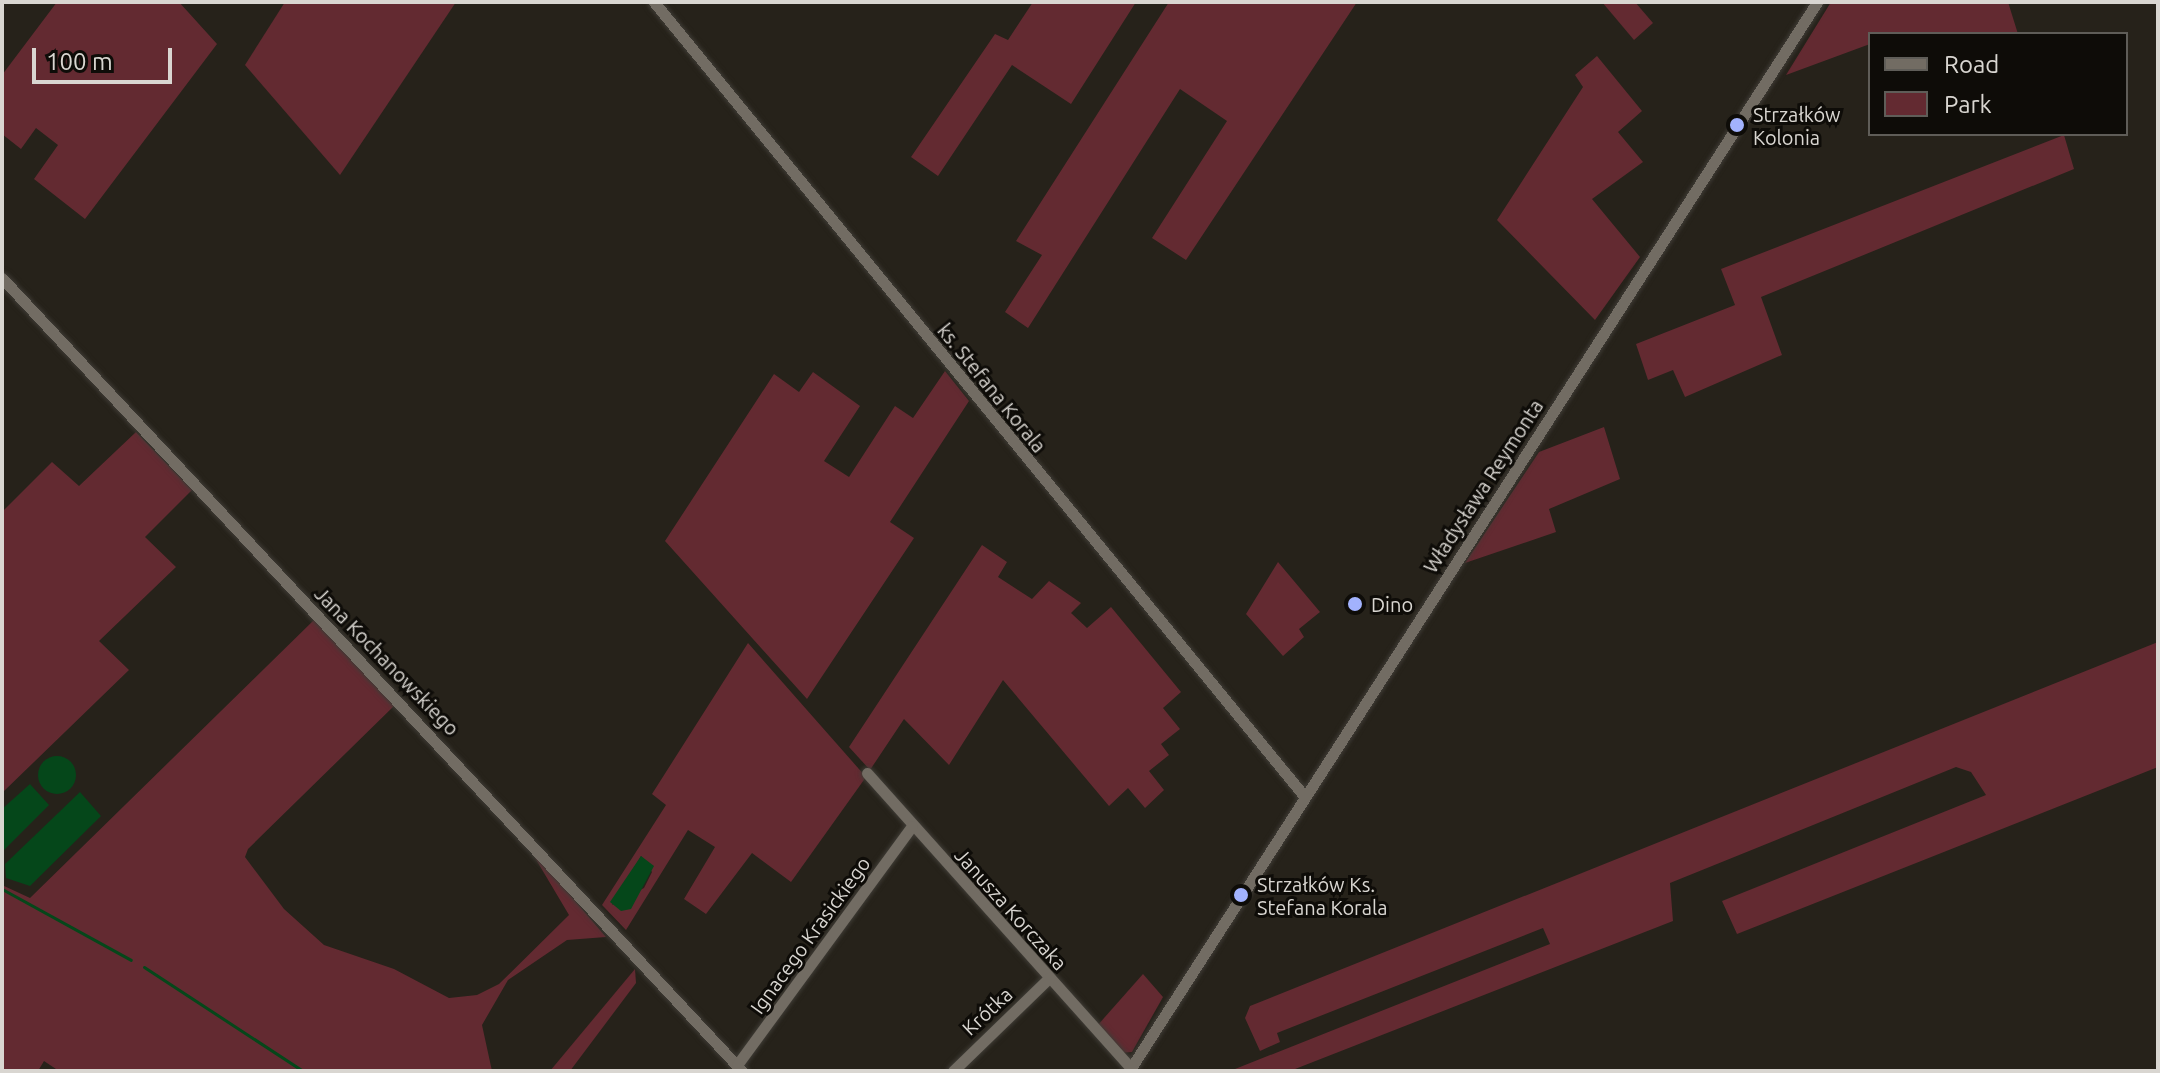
<!DOCTYPE html>
<meta charset="utf-8">
<style>
body{margin:0}
#map{position:relative;width:2160px;height:1073px;overflow:hidden;background:#26221a;font-family:Ubuntu,sans-serif}
div>[style]{position:absolute}
.green>*{inset:0;background:#632a31}
.water>*{inset:0;background:#05471a}
.round{border-radius:50%}
.stream>*{height:3px;margin:-1.5px;padding:0 1.5px;transform-origin:1.5px;border-radius:1.5px;background:#05471a}
.roads{filter:drop-shadow(0 0 2px #3f3c36) drop-shadow(0 0 2px #3f3c36)}
.minor>*{height:11px;margin:-5.5px;padding:0 5.5px;transform-origin:5.5px;border-radius:5.5px;background:#726c63}
.dots>*{width:22px;height:22px;translate:-50% -50%;box-sizing:border-box;border:4px solid #0e0c08;border-radius:50%}
span{translate:-50% -50%;white-space:nowrap;text-align:center;line-height:1.15;-webkit-text-stroke:6px #0e0c08;paint-order:stroke}
.poi-label{font-size:20px;color:#d9d6d1}
.left{translate:0 -50%;text-align:left}
.street-label{font-size:20px;color:#d9d6d1}
.frame{position:absolute;inset:0;border:4px solid #d9d6d1;pointer-events:none}
.legend{position:absolute;left:1868px;top:32px;width:260px;height:104px;box-sizing:border-box;background:#0e0c08;border:2px solid #5f5d58;margin:0;padding:10px 14px;list-style:none;font-size:24px;color:#d9d6d1}
.legend li{display:flex;align-items:center;gap:16px;height:40px}
.legend b{width:40px;border:2px solid #5f5d58}
.scale{position:absolute;left:32px;top:48px;width:140px;height:36px;box-sizing:border-box;border:4px solid #d9d6d1;border-top:0;padding-left:10px;font-size:24px;line-height:28px;white-space:nowrap;color:#d9d6d1;-webkit-text-stroke:6px #0e0c08;paint-order:stroke}
</style>
<div id="map">
<div class="green">
<div style="clip-path:polygon(57px 2px,179px 2px,217px 44px,85px 219px,34px 179px,58px 145px,36px 128px,21px 149px,2px 134px,2px 75px)"></div>
<div style="clip-path:polygon(285px 2px,456px 2px,340px 175px,245px 65px)"></div>
<div style="clip-path:polygon(1033px 2px,1136px 2px,1071px 104px,1012px 65px,938px 176px,911px 157px,995px 34px,1008px 40px)"></div>
<div style="clip-path:polygon(1169px 2px,1357px 2px,1186px 260px,1152px 238px,1227px 121px,1180px 89px,1028px 328px,1005px 312px,1042px 255px,1016px 241px)"></div>
<div style="clip-path:polygon(1602px 2px,1635px 2px,1653px 23px,1634px 40px)"></div>
<div style="clip-path:polygon(1831px 2px,2008px 2px,2018px 34px,1870px 34px,1870px 44px,1786px 75px)"></div>
<div style="clip-path:polygon(1597px 56px,1642px 111px,1618px 132px,1643px 162px,1592px 199px,1640px 257px,1595px 320px,1497px 220px,1583px 87px,1575px 75px)"></div>
<div style="clip-path:polygon(2064px 135px,2074px 169px,1761px 297px,1782px 355px,1685px 397px,1673px 370px,1648px 380px,1636px 344px,1735px 305px,1721px 269px)"></div>
<div style="clip-path:polygon(945px 371px,969px 401px,890px 522px,914px 538px,807px 699px,665px 541px,774px 374px,799px 392px,813px 372px,860px 406px,824px 461px,849px 477px,895px 406px,913px 418px)"></div>
<div style="clip-path:polygon(1604px 427px,1620px 479px,1549px 509px,1556px 532px,1465px 563px,1539px 452px)"></div>
<div style="clip-path:polygon(136px 432px,192px 490px,145px 537px,176px 567px,99px 641px,129px 670px,2px 793px,2px 512px,52px 462px,79px 486px)"></div>
<div style="clip-path:polygon(982px 545px,1007px 562px,998px 577px,1032px 599px,1049px 581px,1081px 603px,1071px 613px,1087px 628px,1111px 607px,1181px 692px,1163px 708px,1180px 729px,1161px 744px,1169px 755px,1149px 771px,1164px 790px,1145px 808px,1128px 788px,1109px 806px,1003px 680px,949px 765px,904px 719px,870px 770px,849px 747px)"></div>
<div style="clip-path:polygon(1278px 562px,1320px 612px,1299px 629px,1304px 637px,1283px 656px,1246px 614px)"></div>
<div style="clip-path:polygon(315px 619px,395px 705px,248px 849px,245px 857px,284px 909px,324px 945px,394px 969px,449px 998px,477px 995px,499px 984px,569px 915px,528px 846px,606px 937px,567px 940px,508px 980px,482px 1025px,492px 1071px,59px 1071px,44px 1061px,38px 1071px,2px 1071px,2px 885px,30px 898px)"></div>
<div style="clip-path:polygon(2158px 642px,2158px 767px,1737px 934px,1722px 901px,1986px 795px,1971px 772px,1956px 767px,1670px 883px,1673px 921px,1290px 1071px,1230px 1071px,1550px 944px,1543px 928px,1277px 1033px,1280px 1042px,1260px 1051px,1245px 1018px,1250px 1006px)"></div>
<div style="clip-path:polygon(evenodd,748px 643px,866px 777px,791px 882px,752px 853px,706px 914px,684px 899px,715px 847px,688px 830px,626px 930px,602px 905px,666px 805px,652px 794px,748px 643px,641px 856px,652px 872px,644px 888px,612px 905px,641px 856px)"></div>
<div style="clip-path:polygon(635px 969px,636px 983px,570px 1071px,550px 1071px)"></div>
<div style="clip-path:polygon(1143px 974px,1163px 997px,1132px 1052px,1120px 1053px,1097px 1026px)"></div>
</div>
<div class="water">
<div class="round" style="left:38px;top:756px;width:38px;height:38px"></div>
<div style="clip-path:polygon(30px 784px,49px 805px,2px 852px,2px 809px)"></div>
<div style="clip-path:polygon(80px 792px,101px 816px,30px 886px,6px 878px,5px 864px)"></div>
<div style="clip-path:polygon(641px 856px,654px 866px,631px 909px,621px 911px,610px 902px)"></div>
</div>
<div class="stream">
<div style="left:2px;top:889px;width:147px;rotate:28.8deg"></div>
<div style="left:144px;top:967px;width:190px;rotate:33.2deg"></div>
</div>
<div class="roads">
<div class="minor">
<div style="left:654px;top:2px;width:1026px;rotate:50.69deg"></div>
<div style="left:2px;top:278px;width:1085px;rotate:46.98deg"></div>
<div style="left:867px;top:773px;width:396px;rotate:48.2deg"></div>
<div style="left:737px;top:1065px;width:296px;rotate:-53.8deg"></div>
<div style="left:953px;top:1071px;width:134px;rotate:-44.1deg"></div>
<div style="left:1129px;top:1071px;width:1271px;rotate:-57.23deg"></div>
</div>
</div>
<div class="dots">
<div style="left:1737px;top:125px;background:#a2b2fd"></div>
<div style="left:1355px;top:604px;background:#a2b2fd"></div>
<div style="left:1241px;top:895px;background:#a2b2fd"></div>
</div>
<div class="poi-label">
<span class="left" style="left:1753px;top:126px">Strzałków<br>Kolonia</span>
<span class="left" style="left:1371px;top:604px">Dino</span>
<span class="left" style="left:1257px;top:896px">Strzałków Ks.<br>Stefana Korala</span>
</div>
<div class="street-label">
<span style="left:992px;top:388px;rotate:51deg">ks. Stefana Korala</span>
<span style="left:1483px;top:486px;rotate:-57deg">Władysława Reymonta</span>
<span style="left:387px;top:661px;rotate:46deg">Jana Kochanowskiego</span>
<span style="left:1011px;top:909px;rotate:48deg">Janusza Korczaka</span>
<span style="left:810px;top:935px;rotate:-54deg">Ignacego Krasickiego</span>
<span style="left:987px;top:1011px;rotate:-43deg">Krótka</span>
</div>
<div class="frame"></div>
<ul class="legend">
<li><b style="height:10px;background:#726c63"></b>Road</li>
<li><b style="height:22px;background:#632a31"></b>Park</li>
</ul>
<div class="scale">100 m</div>
</div>
